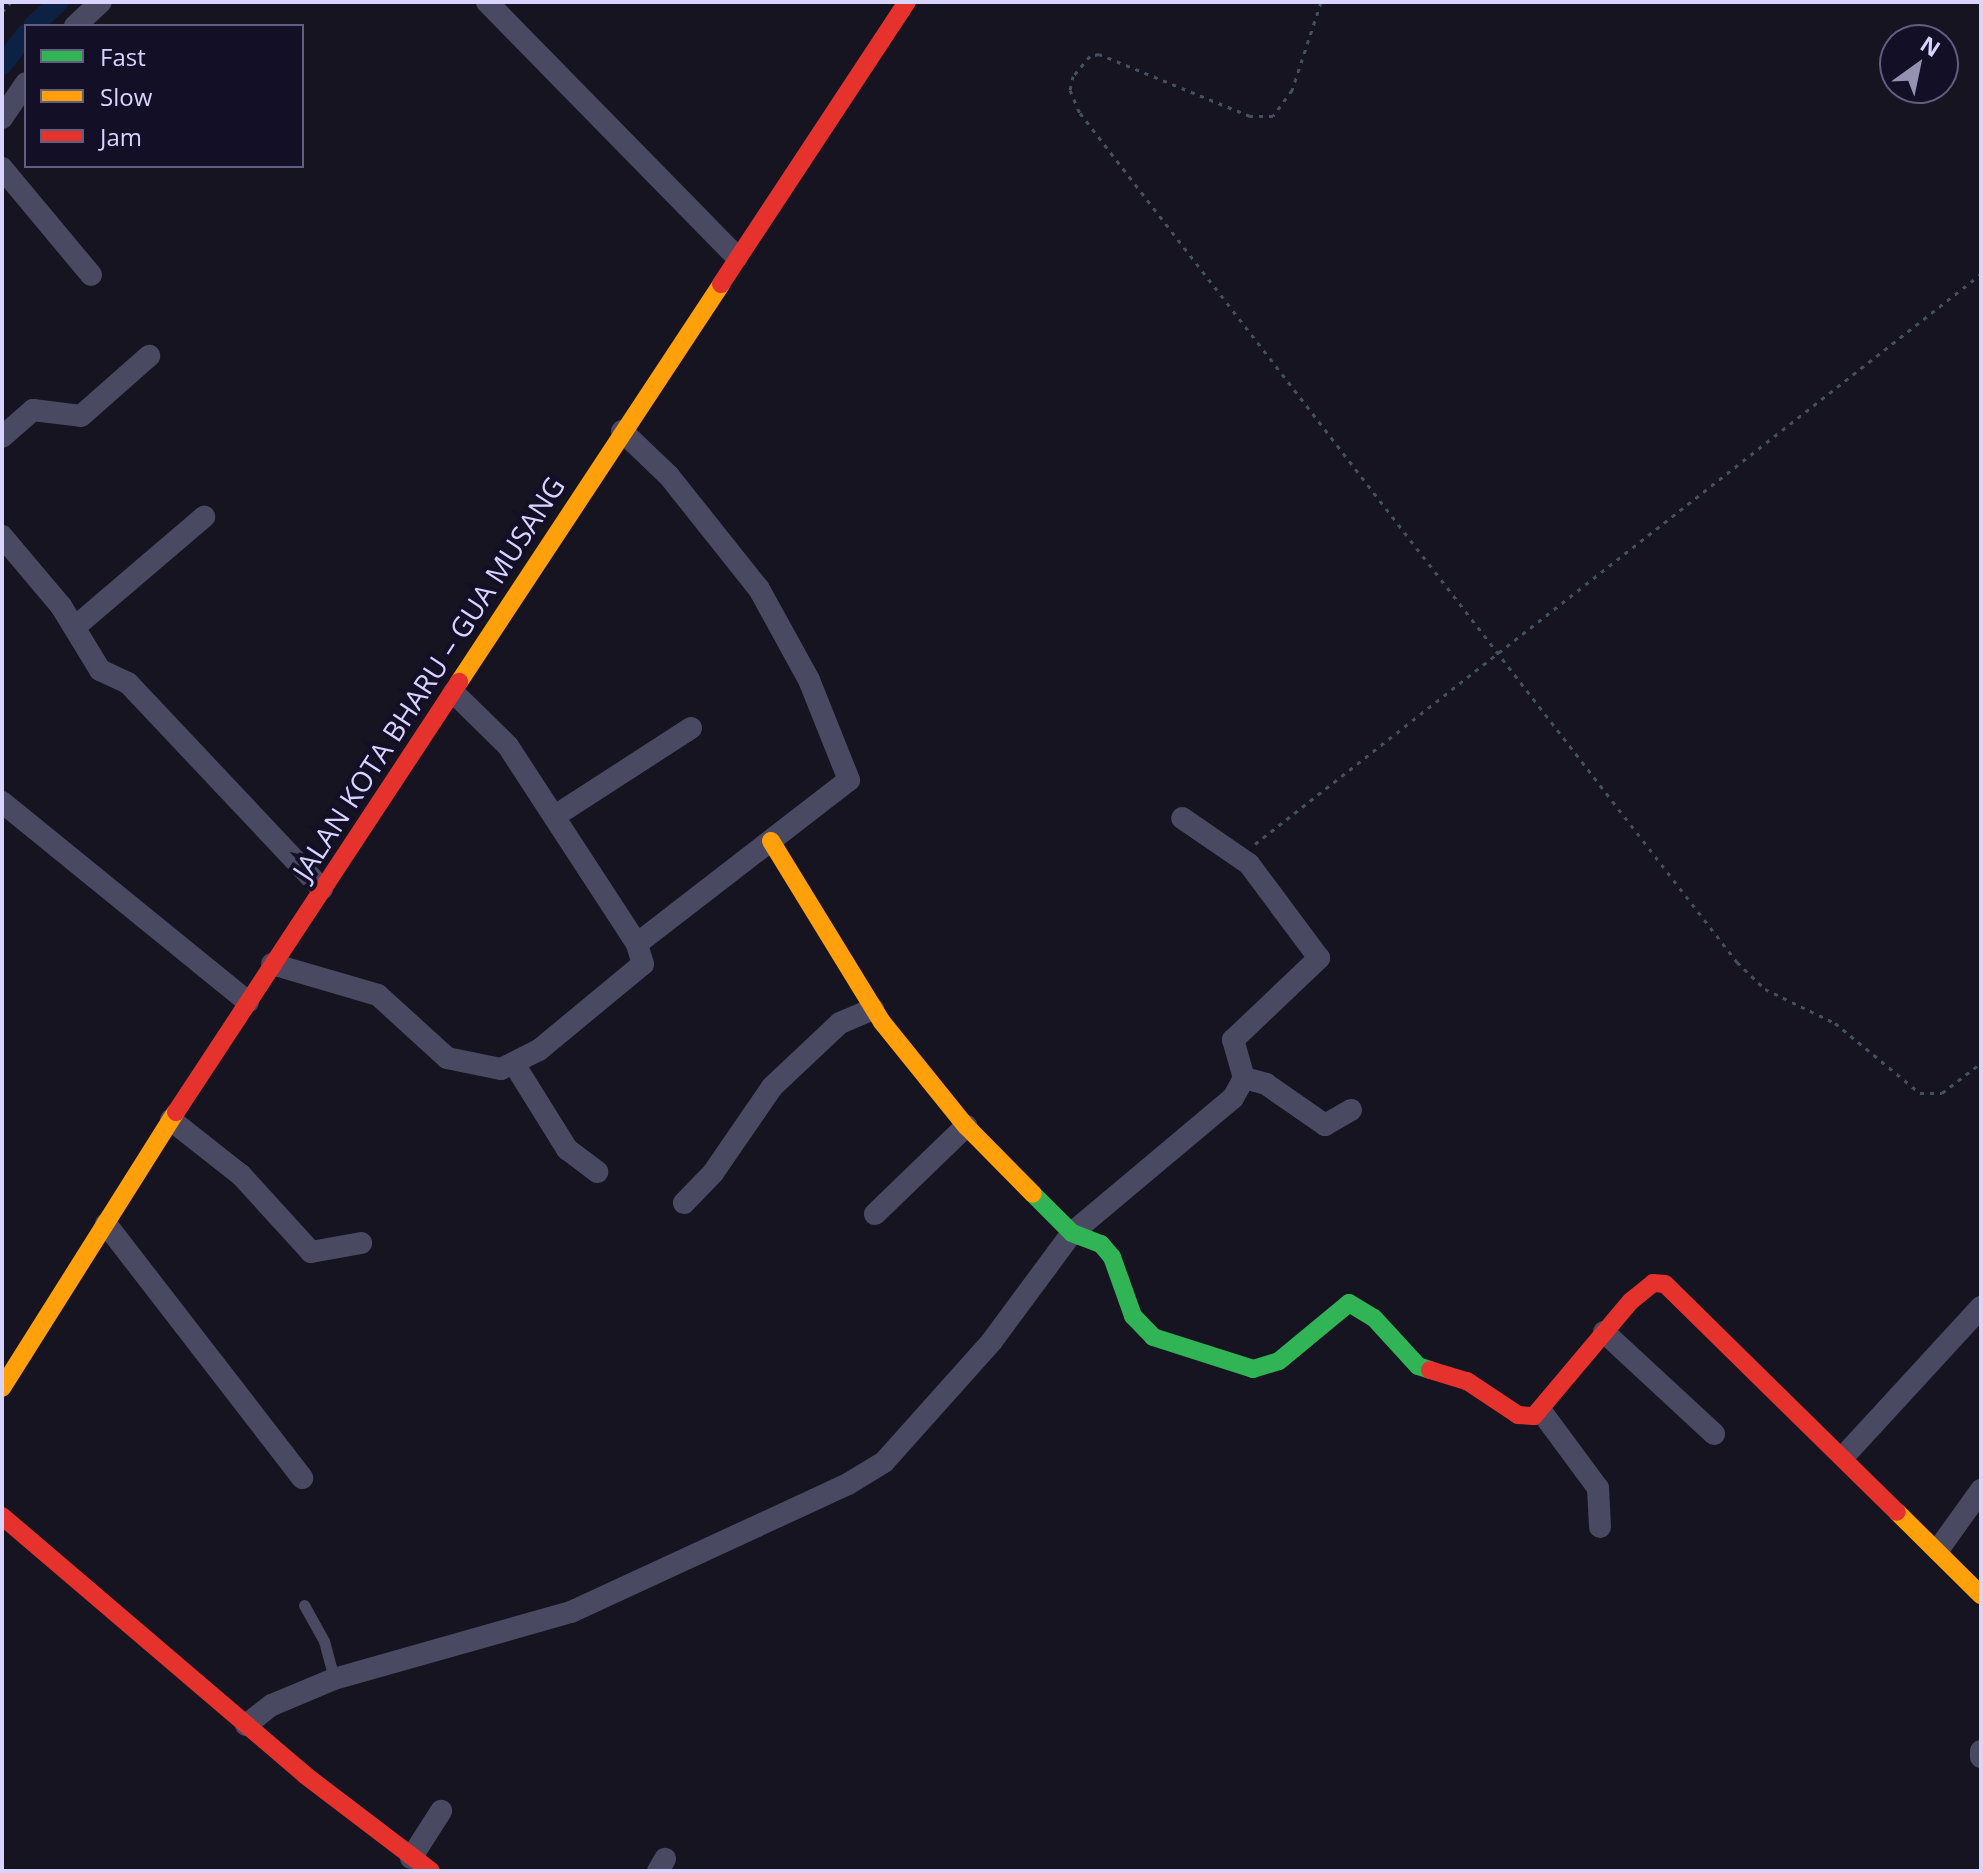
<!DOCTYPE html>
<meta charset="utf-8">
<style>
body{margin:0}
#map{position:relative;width:1983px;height:1873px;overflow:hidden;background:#161421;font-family:"Open Sans",sans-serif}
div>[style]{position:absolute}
.canal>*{height:20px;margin:-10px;padding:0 10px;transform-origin:10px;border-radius:10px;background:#0d2144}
.path>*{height:3px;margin-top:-1.5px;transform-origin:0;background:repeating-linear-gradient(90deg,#44505f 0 4px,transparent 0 10px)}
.lane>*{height:11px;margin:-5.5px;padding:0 5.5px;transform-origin:5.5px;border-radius:5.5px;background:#4a4962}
.street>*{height:22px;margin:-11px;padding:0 11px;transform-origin:11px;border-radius:11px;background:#4a4962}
.fast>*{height:18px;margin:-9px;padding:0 9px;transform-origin:9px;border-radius:9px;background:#30b455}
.slow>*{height:18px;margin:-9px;padding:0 9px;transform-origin:9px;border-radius:9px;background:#ff9f0a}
.jam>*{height:18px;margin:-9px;padding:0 9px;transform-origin:9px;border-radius:9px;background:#e5322d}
span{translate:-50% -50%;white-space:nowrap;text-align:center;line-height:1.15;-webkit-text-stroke:8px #130f26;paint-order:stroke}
.street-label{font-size:28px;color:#d9d4ff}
.frame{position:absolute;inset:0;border:4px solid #d9d4ff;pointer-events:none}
.legend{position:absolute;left:24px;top:24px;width:280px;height:144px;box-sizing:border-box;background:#130f26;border:2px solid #625e7d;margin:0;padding:10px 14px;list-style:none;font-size:24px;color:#d9d4ff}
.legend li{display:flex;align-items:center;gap:16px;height:40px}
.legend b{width:40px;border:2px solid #625e7d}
.north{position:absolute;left:1879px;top:24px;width:80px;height:80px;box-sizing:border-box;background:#130f26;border:2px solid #625e7d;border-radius:50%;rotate:33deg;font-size:22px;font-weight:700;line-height:32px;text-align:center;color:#d9d4ff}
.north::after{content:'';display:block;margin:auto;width:28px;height:36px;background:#9591b1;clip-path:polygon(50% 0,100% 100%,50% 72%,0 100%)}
</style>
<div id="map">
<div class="canal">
<div style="left:33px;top:26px;width:35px;rotate:-43deg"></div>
<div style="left:2px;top:65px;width:39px;rotate:-52deg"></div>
</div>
<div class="path">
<div style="left:1321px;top:2px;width:93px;rotate:108.2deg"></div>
<div style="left:1292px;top:90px;width:32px;rotate:126deg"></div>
<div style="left:1273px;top:116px;width:23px;rotate:180deg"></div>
<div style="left:1250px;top:116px;width:163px;rotate:-157.7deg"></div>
<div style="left:1099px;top:54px;width:9px;rotate:167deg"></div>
<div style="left:1090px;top:56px;width:26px;rotate:130deg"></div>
<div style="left:1073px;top:76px;width:14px;rotate:102deg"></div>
<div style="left:1070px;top:90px;width:25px;rotate:67deg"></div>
<div style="left:1080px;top:113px;width:1074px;rotate:52.27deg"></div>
<div style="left:1737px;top:962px;width:39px;rotate:44deg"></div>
<div style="left:1765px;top:989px;width:78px;rotate:25.9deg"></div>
<div style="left:1835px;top:1023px;width:110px;rotate:39.5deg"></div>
<div style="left:1920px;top:1093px;width:22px"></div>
<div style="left:1942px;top:1093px;width:49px;rotate:-37.6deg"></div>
<div style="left:2px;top:12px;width:13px;rotate:-48deg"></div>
<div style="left:1255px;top:844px;width:923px;rotate:-38.14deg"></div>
</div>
<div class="lane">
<div style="left:304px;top:1605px;width:41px;rotate:60.9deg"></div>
<div style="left:324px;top:1641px;width:39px;rotate:75deg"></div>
</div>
<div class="street">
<div style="left:487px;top:2px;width:357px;rotate:45.6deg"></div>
<div style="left:75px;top:26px;width:35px;rotate:-43deg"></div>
<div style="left:2px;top:118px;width:42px;rotate:-55.6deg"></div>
<div style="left:2px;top:168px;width:139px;rotate:50.2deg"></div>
<div style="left:622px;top:431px;width:65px;rotate:43.8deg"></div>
<div style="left:669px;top:476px;width:144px;rotate:51.5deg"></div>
<div style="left:759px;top:589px;width:104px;rotate:61.2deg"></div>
<div style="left:809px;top:680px;width:108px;rotate:68.2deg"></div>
<div style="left:849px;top:780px;width:268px;rotate:142.3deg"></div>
<div style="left:2px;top:437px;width:41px;rotate:-41.1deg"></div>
<div style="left:33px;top:410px;width:48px;rotate:7.1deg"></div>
<div style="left:81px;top:416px;width:91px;rotate:-41.4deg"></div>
<div style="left:2px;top:536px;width:92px;rotate:49.9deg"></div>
<div style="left:61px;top:606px;width:75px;rotate:58.6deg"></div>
<div style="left:100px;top:670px;width:31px;rotate:25deg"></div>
<div style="left:128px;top:683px;width:283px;rotate:46.7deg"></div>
<div style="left:75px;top:627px;width:170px;rotate:-40.5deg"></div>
<div style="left:2px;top:802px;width:317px;rotate:39.1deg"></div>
<div style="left:555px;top:816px;width:162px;rotate:-32.9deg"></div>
<div style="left:272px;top:964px;width:110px;rotate:16.3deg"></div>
<div style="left:378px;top:995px;width:93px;rotate:42.4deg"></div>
<div style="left:447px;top:1058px;width:55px;rotate:11.5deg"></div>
<div style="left:501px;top:1069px;width:42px;rotate:-26.6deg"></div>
<div style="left:539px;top:1050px;width:135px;rotate:-39.6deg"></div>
<div style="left:643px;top:964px;width:21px;rotate:-107deg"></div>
<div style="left:637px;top:944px;width:236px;rotate:-123.1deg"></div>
<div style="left:508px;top:746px;width:76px;rotate:-135.5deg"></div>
<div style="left:516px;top:1067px;width:97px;rotate:58.1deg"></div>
<div style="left:567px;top:1149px;width:38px;rotate:37deg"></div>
<div style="left:1244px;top:1078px;width:23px;rotate:15deg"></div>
<div style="left:1266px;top:1084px;width:72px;rotate:34.8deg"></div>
<div style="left:1325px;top:1125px;width:30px;rotate:-30deg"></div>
<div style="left:171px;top:1120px;width:89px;rotate:38.2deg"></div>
<div style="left:241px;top:1175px;width:104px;rotate:47.7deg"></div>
<div style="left:311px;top:1252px;width:51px;rotate:-10.2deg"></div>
<div style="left:684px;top:1203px;width:42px;rotate:-46deg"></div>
<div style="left:713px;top:1173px;width:104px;rotate:-55.5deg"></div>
<div style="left:772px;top:1087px;width:93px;rotate:-43.3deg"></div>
<div style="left:840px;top:1023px;width:36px;rotate:-23deg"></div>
<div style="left:875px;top:1214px;width:127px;rotate:-44deg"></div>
<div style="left:106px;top:1224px;width:321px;rotate:52.3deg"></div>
<div style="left:1604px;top:1332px;width:150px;rotate:42.8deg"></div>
<div style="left:1541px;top:1411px;width:96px;rotate:53.5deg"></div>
<div style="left:1598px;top:1488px;width:39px;rotate:87deg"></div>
<div style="left:1845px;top:1455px;width:201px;rotate:-47.4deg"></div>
<div style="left:1938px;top:1550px;width:74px;rotate:-54.4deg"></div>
<div style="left:246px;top:1725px;width:33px;rotate:-38deg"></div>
<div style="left:272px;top:1705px;width:67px;rotate:-22.8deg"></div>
<div style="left:334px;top:1679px;width:246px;rotate:-15.8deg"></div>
<div style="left:571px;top:1612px;width:305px;rotate:-24.8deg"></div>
<div style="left:848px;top:1484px;width:42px;rotate:-31.4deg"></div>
<div style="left:884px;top:1462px;width:162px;rotate:-48.2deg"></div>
<div style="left:992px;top:1341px;width:134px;rotate:-53.5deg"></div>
<div style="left:1072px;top:1233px;width:210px;rotate:-40deg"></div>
<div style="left:1233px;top:1098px;width:23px;rotate:-61deg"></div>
<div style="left:1244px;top:1078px;width:40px;rotate:-106deg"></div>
<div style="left:1233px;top:1040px;width:119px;rotate:-43.6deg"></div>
<div style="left:1319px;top:958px;width:117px;rotate:-126.7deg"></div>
<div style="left:1249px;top:864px;width:81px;rotate:-145.5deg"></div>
<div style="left:1981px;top:1751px;width:6px;rotate:90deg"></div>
<div style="left:411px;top:1858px;width:56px;rotate:-57.4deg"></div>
<div style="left:658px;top:1871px;width:14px;rotate:-60deg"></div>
</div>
<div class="fast">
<div style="left:1033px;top:1194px;width:55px;rotate:45deg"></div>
<div style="left:1072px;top:1233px;width:31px;rotate:21deg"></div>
<div style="left:1101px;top:1244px;width:17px;rotate:50deg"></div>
<div style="left:1112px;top:1257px;width:63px;rotate:70.4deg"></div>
<div style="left:1133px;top:1316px;width:29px;rotate:46deg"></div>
<div style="left:1153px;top:1337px;width:105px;rotate:17.7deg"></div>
<div style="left:1253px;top:1369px;width:27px;rotate:-17deg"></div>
<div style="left:1279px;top:1361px;width:91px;rotate:-39.6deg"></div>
<div style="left:1349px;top:1303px;width:29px;rotate:31deg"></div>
<div style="left:1374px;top:1318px;width:65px;rotate:47.5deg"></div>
<div style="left:1418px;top:1366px;width:13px;rotate:18deg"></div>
</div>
<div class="slow">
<div style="left:459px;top:682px;width:476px;rotate:-56.6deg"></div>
<div style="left:771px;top:841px;width:212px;rotate:58.5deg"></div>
<div style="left:882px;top:1022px;width:134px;rotate:51.1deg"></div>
<div style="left:966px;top:1126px;width:95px;rotate:45.4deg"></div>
<div style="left:2px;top:1388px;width:326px;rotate:-57.8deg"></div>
<div style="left:1897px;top:1512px;width:118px;rotate:44.7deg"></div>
</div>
<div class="jam">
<div style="left:721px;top:284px;width:338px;rotate:-56.6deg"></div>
<div style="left:176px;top:1112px;width:515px;rotate:-56.65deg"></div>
<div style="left:1430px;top:1370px;width:39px;rotate:17deg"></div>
<div style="left:1467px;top:1381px;width:61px;rotate:33.7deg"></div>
<div style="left:1518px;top:1415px;width:16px;rotate:4deg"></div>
<div style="left:1534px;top:1416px;width:150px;rotate:-49.9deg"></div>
<div style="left:1631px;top:1301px;width:28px;rotate:-39deg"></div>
<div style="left:1653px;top:1283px;width:12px;rotate:5deg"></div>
<div style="left:1665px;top:1284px;width:325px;rotate:44.5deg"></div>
<div style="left:2px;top:1516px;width:399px;rotate:40.5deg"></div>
<div style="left:305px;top:1775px;width:158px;rotate:37.3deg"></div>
</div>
<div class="street-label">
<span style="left:428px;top:678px;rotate:-57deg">JALAN KOTA BHARU – GUA MUSANG</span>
</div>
<div class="frame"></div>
<ul class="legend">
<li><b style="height:10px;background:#30b455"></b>Fast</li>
<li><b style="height:10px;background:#ff9f0a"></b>Slow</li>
<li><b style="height:10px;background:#e5322d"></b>Jam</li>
</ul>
<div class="north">N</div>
</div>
